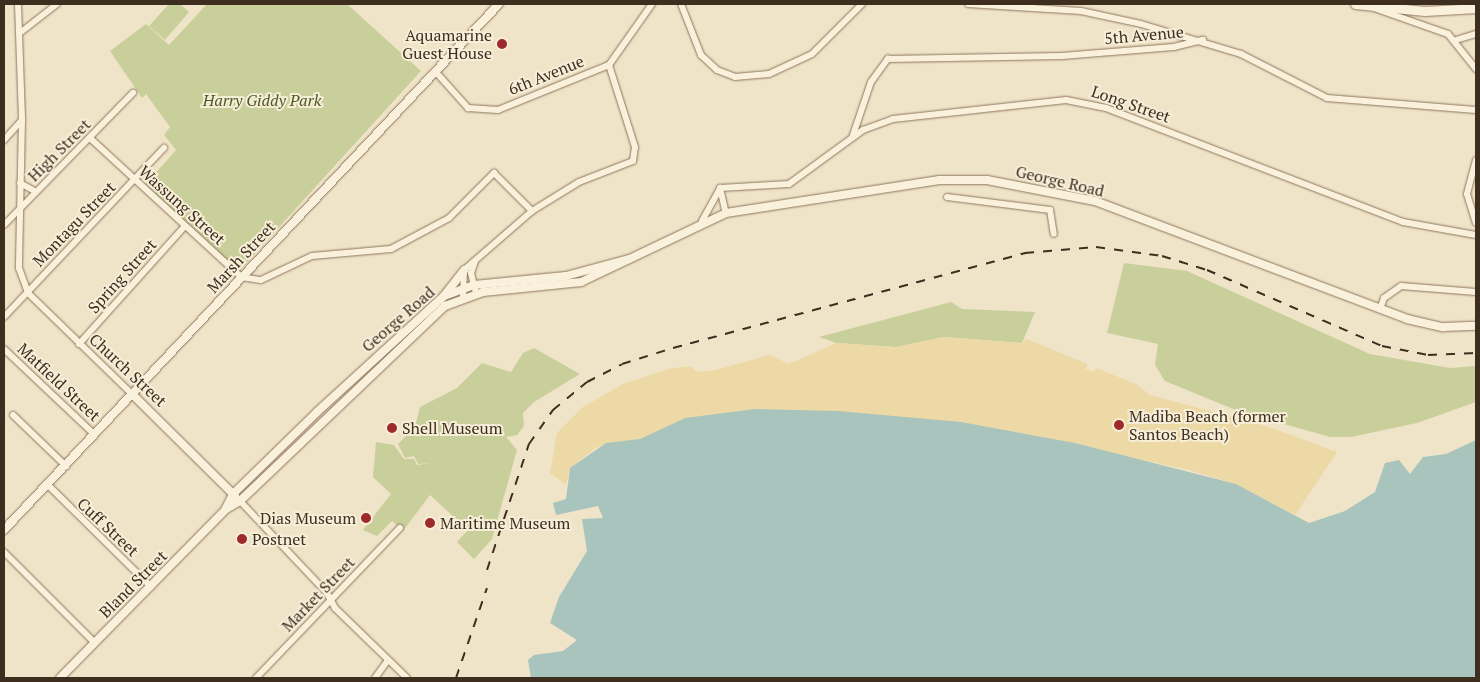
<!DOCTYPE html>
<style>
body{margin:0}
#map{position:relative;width:1480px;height:682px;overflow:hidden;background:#f0e4c8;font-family:"PT Serif",serif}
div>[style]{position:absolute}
.green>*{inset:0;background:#c9cf9b}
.sand>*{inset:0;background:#ecd9a5}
.water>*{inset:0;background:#a9c4bc}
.roads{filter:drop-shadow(0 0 1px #8d765c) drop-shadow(0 0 1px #8d765c)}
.minor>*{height:6px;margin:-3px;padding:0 3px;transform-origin:3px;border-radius:3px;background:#faf1dc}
.tertiary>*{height:8px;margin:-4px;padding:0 4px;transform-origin:4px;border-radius:4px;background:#faf1dc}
.secondary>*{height:9px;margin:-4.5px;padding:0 4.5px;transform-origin:4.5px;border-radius:4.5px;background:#faf1dc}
.rail>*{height:2px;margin-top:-1px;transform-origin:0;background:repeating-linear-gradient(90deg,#3d2e20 0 9px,transparent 0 18px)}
.dots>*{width:14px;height:14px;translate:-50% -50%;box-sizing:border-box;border:2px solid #f7eed8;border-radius:50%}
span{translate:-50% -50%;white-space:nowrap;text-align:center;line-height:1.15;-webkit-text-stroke:4px #f7eed8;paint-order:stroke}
.poi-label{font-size:16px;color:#3d2e20}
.right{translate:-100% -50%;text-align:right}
.left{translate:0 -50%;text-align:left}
.street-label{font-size:16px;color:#3d2e20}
.park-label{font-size:16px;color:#4d5a26;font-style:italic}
.frame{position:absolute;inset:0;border:5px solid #3d2e20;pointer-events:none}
</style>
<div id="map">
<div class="green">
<div style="clip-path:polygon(169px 4px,180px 4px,189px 12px,165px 40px,149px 26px)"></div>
<div style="clip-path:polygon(207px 4px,347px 4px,421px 71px,239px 271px,143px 187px,176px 150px,164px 135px,170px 127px,146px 94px,142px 98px,110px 51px,146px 24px,169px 45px)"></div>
<div style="clip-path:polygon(1124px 263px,1187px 271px,1370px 354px,1450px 368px,1476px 366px,1476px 402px,1417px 423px,1351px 437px,1330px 437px,1238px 411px,1165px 381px,1155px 365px,1158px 344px,1107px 333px)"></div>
<div style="clip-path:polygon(951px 302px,962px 309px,1035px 312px,1022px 343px,944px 337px,896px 347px,836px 343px,819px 337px)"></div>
<div style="clip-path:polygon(534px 348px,580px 374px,534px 402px,523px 413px,524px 426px,517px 435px,506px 437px,517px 450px,492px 539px,485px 547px,474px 559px,457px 542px,468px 530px,430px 495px,403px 531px,392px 521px,377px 536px,363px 530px,391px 494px,373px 477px,376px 442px,394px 445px,404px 459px,414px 459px,417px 465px,431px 463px,418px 464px,414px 456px,405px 458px,398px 444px,415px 427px,420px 407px,457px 388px,482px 363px,511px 372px,523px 353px)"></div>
</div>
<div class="sand">
<div style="clip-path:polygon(944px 337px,1022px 343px,1027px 339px,1087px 364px,1086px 369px,1094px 372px,1096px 368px,1136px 384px,1150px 395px,1272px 428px,1337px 452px,1295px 515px,1236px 484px,1189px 470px,1015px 432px,906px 418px,685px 418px,640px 439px,597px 447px,570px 468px,566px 485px,550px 473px,557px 433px,583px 407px,623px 384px,668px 369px,690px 366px,698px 372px,716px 370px,769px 355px,789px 364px,836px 343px,896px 347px)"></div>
</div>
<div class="water">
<div style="clip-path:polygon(755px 409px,838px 411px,961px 422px,1075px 443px,1236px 484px,1309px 523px,1345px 511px,1375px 492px,1385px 463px,1399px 460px,1410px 474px,1423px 457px,1446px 454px,1476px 440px,1476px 678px,531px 678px,528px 660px,534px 655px,563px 651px,577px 640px,550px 623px,559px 597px,587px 551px,582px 519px,603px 518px,598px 506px,556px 515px,553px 503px,566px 499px,570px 468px,606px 443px,640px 439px,685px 418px)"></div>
</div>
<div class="roads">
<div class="minor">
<div style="left:18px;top:4px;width:116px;rotate:88deg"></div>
<div style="left:22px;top:120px;width:148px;rotate:91.2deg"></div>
<div style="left:19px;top:268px;width:27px;rotate:70deg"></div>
<div style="left:28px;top:293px;width:145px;rotate:44.2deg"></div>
<div style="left:681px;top:4px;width:55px;rotate:68.6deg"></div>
<div style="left:701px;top:55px;width:22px;rotate:43deg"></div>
<div style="left:717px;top:70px;width:19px;rotate:21deg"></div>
<div style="left:735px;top:77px;width:34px;rotate:-5deg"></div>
<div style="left:769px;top:74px;width:47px;rotate:-24.9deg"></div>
<div style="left:812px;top:54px;width:71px;rotate:-45deg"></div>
<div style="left:968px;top:4px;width:113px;rotate:3.5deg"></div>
<div style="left:1081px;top:11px;width:61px;rotate:12.2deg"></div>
<div style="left:1141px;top:24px;width:104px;rotate:16.7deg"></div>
<div style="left:1241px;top:54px;width:97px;rotate:27.1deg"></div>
<div style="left:1327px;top:98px;width:149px;rotate:4.6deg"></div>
<div style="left:1374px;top:8px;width:78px;rotate:19.4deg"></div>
<div style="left:1448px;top:34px;width:45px;rotate:51.3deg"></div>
<div style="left:21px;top:32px;width:46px;rotate:-37.9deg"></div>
<div style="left:1456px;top:40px;width:21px;rotate:-17deg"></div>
<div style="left:435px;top:71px;width:50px;rotate:48.3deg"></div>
<div style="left:468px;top:108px;width:30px;rotate:4deg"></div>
<div style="left:498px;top:110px;width:120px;rotate:-22.1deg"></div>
<div style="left:609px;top:65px;width:75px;rotate:-54.8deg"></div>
<div style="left:852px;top:138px;width:59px;rotate:-71.3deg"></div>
<div style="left:871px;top:82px;width:29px;rotate:-54deg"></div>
<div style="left:888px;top:59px;width:174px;rotate:-1deg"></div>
<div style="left:1062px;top:56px;width:112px;rotate:-4.6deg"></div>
<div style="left:1174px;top:47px;width:30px;rotate:-14deg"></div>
<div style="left:91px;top:139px;width:204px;rotate:42.6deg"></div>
<div style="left:241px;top:277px;width:20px;rotate:9deg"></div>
<div style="left:261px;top:280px;width:56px;rotate:-25.2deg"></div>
<div style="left:312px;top:256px;width:79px;rotate:-5.1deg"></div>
<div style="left:391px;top:249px;width:66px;rotate:-28.1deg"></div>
<div style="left:449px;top:218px;width:64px;rotate:-45deg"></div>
<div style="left:494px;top:173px;width:54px;rotate:45deg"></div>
<div style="left:4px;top:140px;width:27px;rotate:-48deg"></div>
<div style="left:1476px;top:160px;width:35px;rotate:105deg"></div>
<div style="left:1467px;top:194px;width:30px;rotate:73deg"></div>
<div style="left:20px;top:183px;width:18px;rotate:29deg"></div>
<div style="left:720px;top:188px;width:69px;rotate:-3.3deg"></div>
<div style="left:789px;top:184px;width:92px;rotate:-36.1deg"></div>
<div style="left:863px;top:130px;width:32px;rotate:-20deg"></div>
<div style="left:893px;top:119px;width:174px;rotate:-6.3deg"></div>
<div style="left:1066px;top:100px;width:41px;rotate:11.3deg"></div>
<div style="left:1106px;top:108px;width:318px;rotate:21deg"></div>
<div style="left:1403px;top:222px;width:74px;rotate:10.1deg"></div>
<div style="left:720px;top:188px;width:26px;rotate:77deg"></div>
<div style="left:947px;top:197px;width:104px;rotate:7.2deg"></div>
<div style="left:1050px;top:210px;width:24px;rotate:81deg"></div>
<div style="left:702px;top:221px;width:38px;rotate:-61deg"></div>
<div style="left:4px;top:225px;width:185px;rotate:-45.7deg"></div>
<div style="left:475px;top:261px;width:13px;rotate:108deg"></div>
<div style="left:471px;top:273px;width:21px;rotate:76deg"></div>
<div style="left:463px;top:298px;width:28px;rotate:-88deg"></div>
<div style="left:464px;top:270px;width:90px;rotate:-40.9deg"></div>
<div style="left:532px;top:211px;width:55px;rotate:-31.7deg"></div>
<div style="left:579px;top:182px;width:58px;rotate:-21.3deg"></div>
<div style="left:633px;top:161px;width:14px;rotate:-82deg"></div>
<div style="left:635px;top:147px;width:86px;rotate:-107.6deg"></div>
<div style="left:1380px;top:309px;width:12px;rotate:-70deg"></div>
<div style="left:1384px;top:298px;width:21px;rotate:-35deg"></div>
<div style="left:1401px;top:286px;width:75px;rotate:4.6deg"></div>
<div style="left:4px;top:317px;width:233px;rotate:-46.6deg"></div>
<div style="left:79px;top:344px;width:157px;rotate:-48.1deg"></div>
<div style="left:4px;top:349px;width:125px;rotate:43.4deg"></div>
<div style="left:13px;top:415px;width:74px;rotate:43.9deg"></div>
<div style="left:48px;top:485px;width:145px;rotate:44.7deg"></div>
<div style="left:240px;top:501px;width:127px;rotate:46.6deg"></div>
<div style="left:327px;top:593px;width:17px;rotate:62deg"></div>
<div style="left:335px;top:608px;width:100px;rotate:44.2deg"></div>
<div style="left:4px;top:552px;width:127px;rotate:45deg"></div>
<div style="left:256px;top:678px;width:208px;rotate:-46.2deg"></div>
<div style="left:375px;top:678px;width:22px;rotate:-54deg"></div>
</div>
<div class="tertiary">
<div style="left:444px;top:296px;width:33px;rotate:-52deg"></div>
<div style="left:132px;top:394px;width:145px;rotate:44.7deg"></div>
<div style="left:226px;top:508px;width:16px;rotate:-63deg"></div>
<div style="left:233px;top:494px;width:117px;rotate:-44.3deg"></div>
<div style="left:317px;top:412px;width:172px;rotate:-42.4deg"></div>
<div style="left:444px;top:296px;width:32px;rotate:-20deg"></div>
<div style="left:474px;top:285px;width:92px;rotate:-5.6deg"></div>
<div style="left:566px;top:276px;width:65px;rotate:-15.1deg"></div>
<div style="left:4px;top:530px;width:722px;rotate:-46.74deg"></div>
<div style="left:60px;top:678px;width:237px;rotate:-45.5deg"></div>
<div style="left:226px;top:509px;width:16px;rotate:-30deg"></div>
<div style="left:240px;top:501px;width:283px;rotate:-43.6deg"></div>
<div style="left:445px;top:306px;width:40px;rotate:-20.2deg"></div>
<div style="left:483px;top:292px;width:99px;rotate:-5.8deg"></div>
<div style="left:581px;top:282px;width:161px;rotate:-25.4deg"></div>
<div style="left:726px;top:213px;width:216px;rotate:-8.8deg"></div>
<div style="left:939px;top:180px;width:48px"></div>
<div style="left:987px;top:180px;width:110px;rotate:11deg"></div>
<div style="left:1095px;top:201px;width:334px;rotate:20.7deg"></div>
<div style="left:1407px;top:319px;width:37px;rotate:13deg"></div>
<div style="left:1443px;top:327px;width:33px;rotate:-2deg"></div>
</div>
<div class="secondary">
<div style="left:1355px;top:4px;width:70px;rotate:5.7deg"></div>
<div style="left:1425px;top:11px;width:51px;rotate:-3.4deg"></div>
</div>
</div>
<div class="rail">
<div style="left:487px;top:570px;width:133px;rotate:-71.6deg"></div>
<div style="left:529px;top:444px;width:42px;rotate:-54.8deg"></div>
<div style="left:553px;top:410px;width:44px;rotate:-39.5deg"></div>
<div style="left:587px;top:382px;width:39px;rotate:-27deg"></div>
<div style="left:622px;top:364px;width:53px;rotate:-17.4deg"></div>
<div style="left:673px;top:348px;width:365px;rotate:-15.1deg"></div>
<div style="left:1025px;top:253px;width:71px;rotate:-4.8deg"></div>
<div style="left:1096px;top:247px;width:67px;rotate:7.8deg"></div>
<div style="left:1162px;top:256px;width:47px;rotate:17.3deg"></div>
<div style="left:1207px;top:270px;width:191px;rotate:23.5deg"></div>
<div style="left:1382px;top:346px;width:47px;rotate:11.1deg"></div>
<div style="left:1428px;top:355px;width:48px;rotate:-2.4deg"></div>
<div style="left:456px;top:678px;width:95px;rotate:-71deg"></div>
</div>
<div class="dots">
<div style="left:502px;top:44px;background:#9e2a2b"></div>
<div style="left:1119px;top:425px;background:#9e2a2b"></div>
<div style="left:392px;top:428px;background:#9e2a2b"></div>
<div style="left:366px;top:518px;background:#9e2a2b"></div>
<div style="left:430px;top:523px;background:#9e2a2b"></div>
<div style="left:242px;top:539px;background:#9e2a2b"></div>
</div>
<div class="poi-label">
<span class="right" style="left:492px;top:44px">Aquamarine<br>Guest House</span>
<span class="left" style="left:1129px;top:425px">Madiba Beach (former<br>Santos Beach)</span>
<span class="left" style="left:402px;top:428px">Shell Museum</span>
<span class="right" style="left:356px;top:518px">Dias Museum</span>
<span class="left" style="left:440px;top:523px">Maritime Museum</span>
<span class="left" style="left:252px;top:539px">Postnet</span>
</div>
<div class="street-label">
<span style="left:1144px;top:35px;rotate:-5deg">5th Avenue</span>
<span style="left:546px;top:75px;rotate:-22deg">6th Avenue</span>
<span style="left:1131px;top:104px;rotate:19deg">Long Street</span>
<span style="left:59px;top:150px;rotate:-45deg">High Street</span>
<span style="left:1060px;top:181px;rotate:13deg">George Road</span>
<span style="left:182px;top:205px;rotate:42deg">Wassung Street</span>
<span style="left:74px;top:224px;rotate:-46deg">Montagu Street</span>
<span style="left:241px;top:257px;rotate:-47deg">Marsh Street</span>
<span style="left:122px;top:276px;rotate:-48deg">Spring Street</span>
<span style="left:398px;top:319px;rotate:-41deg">George Road</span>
<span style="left:128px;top:370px;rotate:43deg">Church Street</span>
<span style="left:59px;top:382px;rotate:43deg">Matfield Street</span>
<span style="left:108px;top:527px;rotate:43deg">Cuff Street</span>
<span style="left:133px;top:584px;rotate:-45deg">Bland Street</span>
<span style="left:318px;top:594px;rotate:-46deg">Market Street</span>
</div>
<div class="park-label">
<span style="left:262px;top:100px">Harry Giddy Park</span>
</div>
<div class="frame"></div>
</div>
